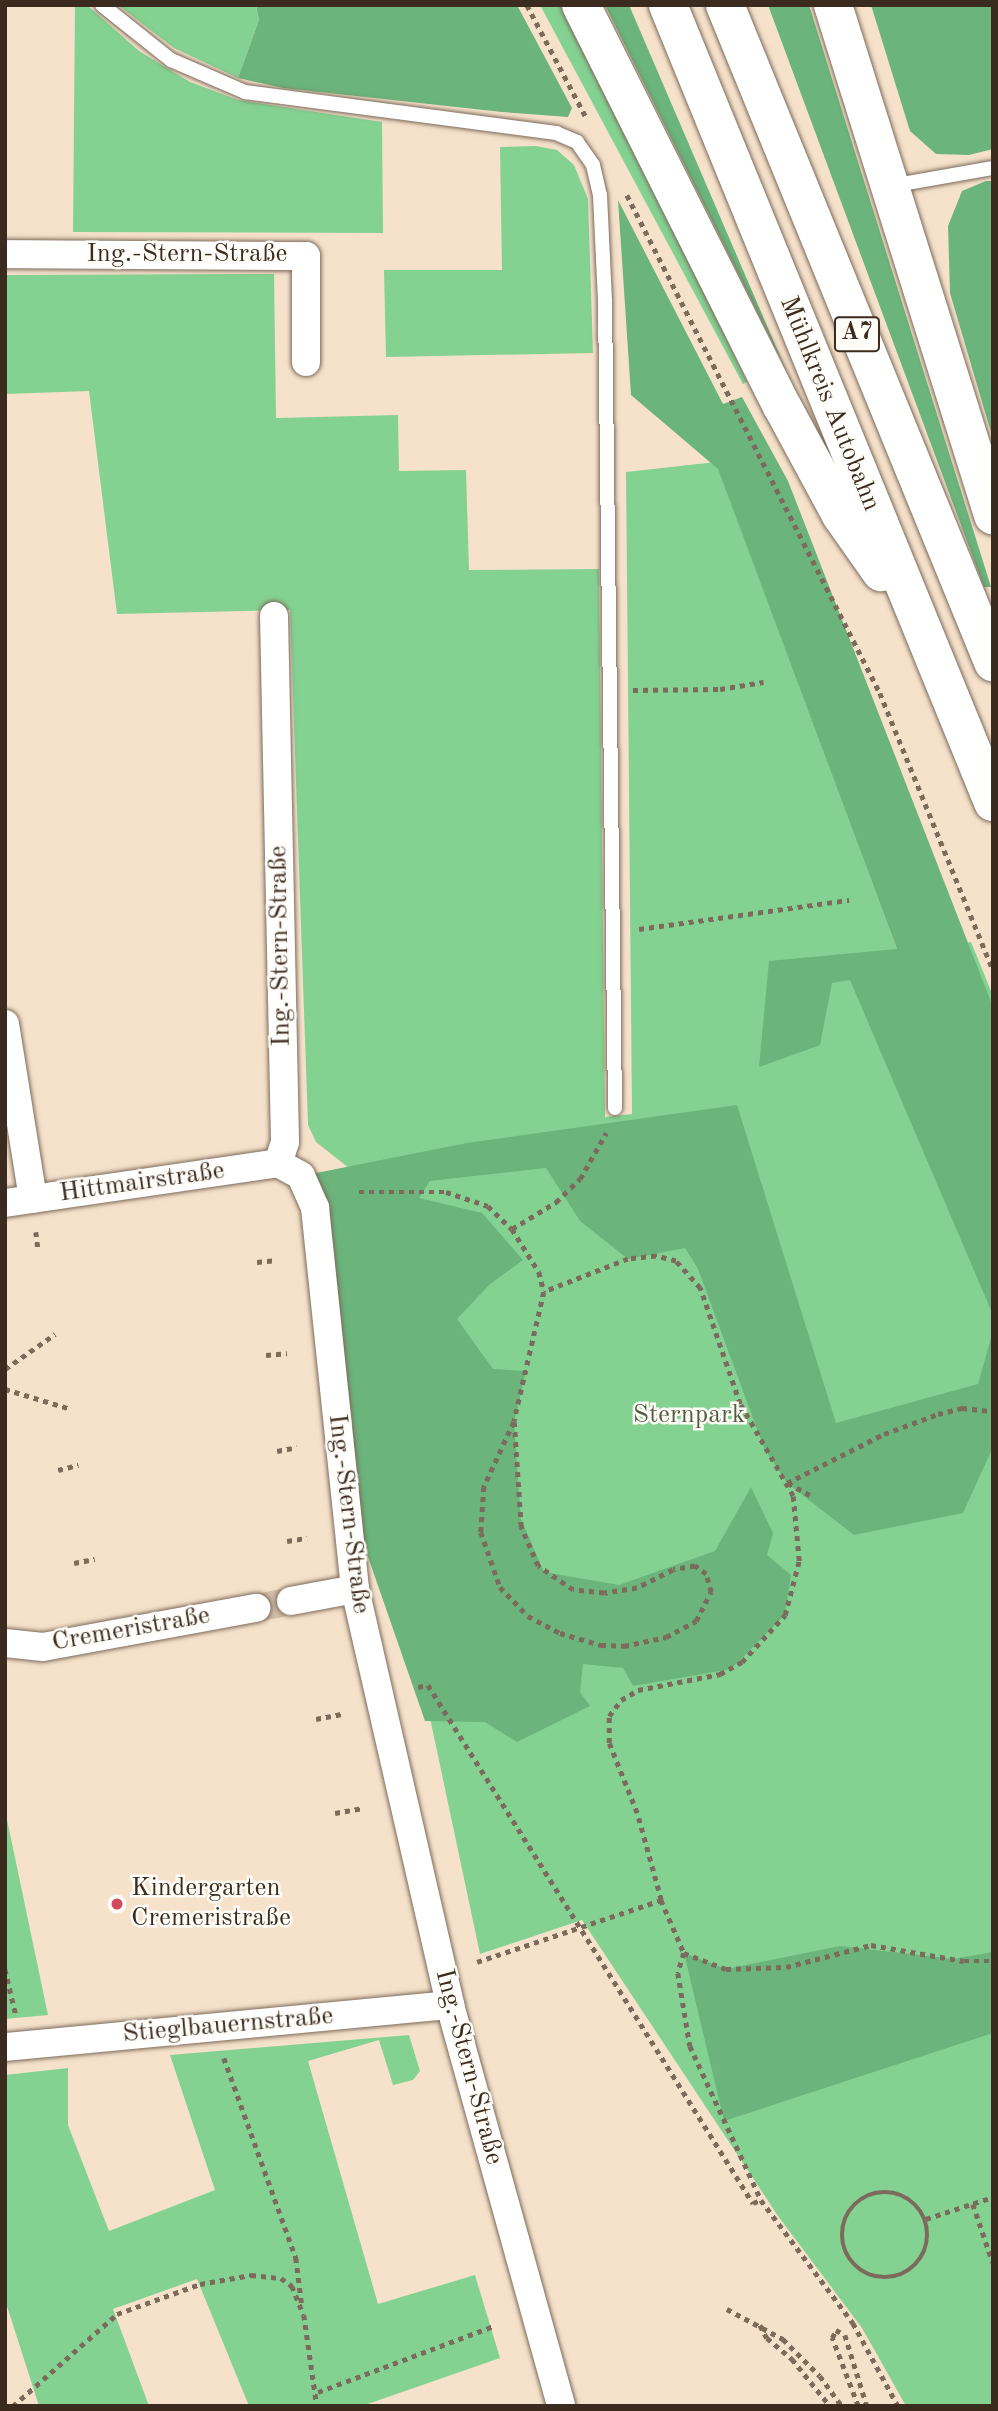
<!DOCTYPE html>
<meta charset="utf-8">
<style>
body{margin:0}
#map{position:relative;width:998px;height:2411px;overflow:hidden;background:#f6e2cb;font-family:"Old Standard TT",serif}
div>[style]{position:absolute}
.green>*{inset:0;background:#84d292}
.forest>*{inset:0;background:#6bb47c}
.minor-tunnel>*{height:28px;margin-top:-14px;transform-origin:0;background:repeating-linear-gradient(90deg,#d1bda8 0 28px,transparent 0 42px)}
.path>*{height:4.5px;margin-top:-2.25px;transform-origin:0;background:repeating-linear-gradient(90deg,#7c6a5b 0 5px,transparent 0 10px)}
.path>.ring{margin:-2.25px;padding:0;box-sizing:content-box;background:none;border:4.5px solid #7c6a5b;border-radius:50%}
.roads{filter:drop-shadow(0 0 2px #7c6a5b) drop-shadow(0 0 2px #7c6a5b)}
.service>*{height:14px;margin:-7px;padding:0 7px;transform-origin:7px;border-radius:7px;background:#fff}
.minor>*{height:28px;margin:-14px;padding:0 14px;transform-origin:14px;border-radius:14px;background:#fff}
.motorway>*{height:38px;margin:-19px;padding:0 19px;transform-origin:19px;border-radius:19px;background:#fff}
.dots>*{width:19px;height:19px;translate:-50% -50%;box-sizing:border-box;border:4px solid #fdfcf7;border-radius:50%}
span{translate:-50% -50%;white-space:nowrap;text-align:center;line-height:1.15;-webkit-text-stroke:5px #fdfcf7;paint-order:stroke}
.shield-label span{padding:2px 5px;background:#fdfcf7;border:2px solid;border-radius:5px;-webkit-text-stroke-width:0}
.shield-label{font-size:24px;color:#3b2a1e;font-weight:700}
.street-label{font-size:26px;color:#3b2a1e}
.park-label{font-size:26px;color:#515c41}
.poi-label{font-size:26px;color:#3b2a1e}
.left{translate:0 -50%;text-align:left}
.frame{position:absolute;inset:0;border:7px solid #3b2a1e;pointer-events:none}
</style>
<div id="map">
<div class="green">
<div style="clip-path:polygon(75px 5px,87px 5px,139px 51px,190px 82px,238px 100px,382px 122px,383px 233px,73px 232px)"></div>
<div style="clip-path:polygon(118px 5px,256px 5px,259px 20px,238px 78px,174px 48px)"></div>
<div style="clip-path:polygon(540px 5px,567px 5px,747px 382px,743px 384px)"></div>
<div style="clip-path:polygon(536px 146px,557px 150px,574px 165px,588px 199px,593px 353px,386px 357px,384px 270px,502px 270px,500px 147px)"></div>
<div style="clip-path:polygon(274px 274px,276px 418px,398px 415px,399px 471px,466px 470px,469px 570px,599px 569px,605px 1117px,632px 1114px,626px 472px,716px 462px,897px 949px,971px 942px,993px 996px,993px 2406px,906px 2406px,862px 2328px,778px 2216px,582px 1920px,480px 1954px,398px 1567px,364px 1180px,316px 1142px,308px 1125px,290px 610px,117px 614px,89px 391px,5px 394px,5px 275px)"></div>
<div style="clip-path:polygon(5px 1810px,48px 2015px,5px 2019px)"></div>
<div style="clip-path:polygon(409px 2035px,420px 2071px,413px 2080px,393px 2085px,379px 2040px,308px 2061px,378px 2304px,475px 2275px,500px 2358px,362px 2406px,249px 2406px,197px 2279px,113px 2309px,149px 2406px,39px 2406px,5px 2300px,5px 2075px,68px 2068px,68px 2125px,109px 2231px,215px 2190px,170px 2055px)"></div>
</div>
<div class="forest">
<div style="clip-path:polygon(256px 5px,517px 5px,572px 108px,568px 117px,502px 112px,283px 88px,238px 78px,259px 20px)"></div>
<div style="clip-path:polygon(605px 5px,629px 5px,786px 370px)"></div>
<div style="clip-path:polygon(768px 5px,809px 5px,991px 587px,984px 587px)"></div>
<div style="clip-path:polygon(871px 5px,993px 5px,993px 149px,969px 155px,936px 154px,910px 131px)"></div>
<div style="clip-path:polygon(986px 181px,993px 181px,993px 439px,950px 293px,948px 226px,962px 191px)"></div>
<div style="clip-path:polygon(618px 200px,723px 404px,742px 397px,788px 481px,993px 1007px,993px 1315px,850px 980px,832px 983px,820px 1045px,759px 1067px,769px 961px,897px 949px,718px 469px,631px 395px)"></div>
<div style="clip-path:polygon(737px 1105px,836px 1423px,978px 1384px,993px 1331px,993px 1447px,963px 1513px,854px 1535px,787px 1483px,764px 1448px,698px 1269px,685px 1248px,628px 1259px,580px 1221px,546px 1168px,430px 1181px,419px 1198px,482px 1213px,523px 1260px,489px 1285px,457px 1319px,493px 1369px,526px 1371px,514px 1422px,521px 1519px,544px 1572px,619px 1585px,715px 1551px,751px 1487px,773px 1533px,767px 1555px,791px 1575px,785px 1615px,731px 1669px,633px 1686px,623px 1668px,583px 1664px,580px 1692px,590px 1706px,517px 1742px,485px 1722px,425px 1721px,341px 1479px,301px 1176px,467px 1143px)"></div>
<div style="clip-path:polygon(840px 1946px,953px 1959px,993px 1952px,993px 2033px,724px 2121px,684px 1953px,726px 1969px)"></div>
</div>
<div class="minor-tunnel">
<div style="left:256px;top:1608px;width:36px;rotate:-11deg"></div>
</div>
<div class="path">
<div style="left:527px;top:5px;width:129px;rotate:62.2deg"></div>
<div style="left:627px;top:195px;width:559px;rotate:63.07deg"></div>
<div style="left:880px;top:693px;width:299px;rotate:67.8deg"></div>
<div style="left:633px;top:690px;width:87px;rotate:-0.7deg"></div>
<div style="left:720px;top:689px;width:44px;rotate:-9.2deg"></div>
<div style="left:639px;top:929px;width:212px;rotate:-7.9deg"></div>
<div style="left:359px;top:1192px;width:87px"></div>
<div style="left:446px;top:1192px;width:44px;rotate:18.4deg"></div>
<div style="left:488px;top:1206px;width:33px;rotate:44deg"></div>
<div style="left:512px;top:1229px;width:51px;rotate:57.9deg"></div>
<div style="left:539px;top:1272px;width:21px;rotate:76deg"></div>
<div style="left:512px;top:1229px;width:52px;rotate:-31.5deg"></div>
<div style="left:556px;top:1202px;width:33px;rotate:-44deg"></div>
<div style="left:580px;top:1179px;width:53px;rotate:-60.5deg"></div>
<div style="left:36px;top:1232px;width:16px;rotate:83deg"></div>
<div style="left:257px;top:1262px;width:20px;rotate:-6deg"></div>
<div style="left:266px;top:1355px;width:21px;rotate:-5deg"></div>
<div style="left:5px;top:1369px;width:61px;rotate:-35deg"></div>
<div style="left:5px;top:1389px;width:66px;rotate:16.8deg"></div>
<div style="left:277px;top:1451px;width:20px;rotate:-11deg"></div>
<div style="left:58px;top:1470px;width:21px;rotate:-14deg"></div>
<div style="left:787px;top:1483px;width:109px;rotate:-26.8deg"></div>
<div style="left:884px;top:1434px;width:58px;rotate:-20.3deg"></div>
<div style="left:938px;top:1414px;width:25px;rotate:-14deg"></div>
<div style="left:962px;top:1408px;width:31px;rotate:6deg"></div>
<div style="left:788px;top:1483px;width:29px;rotate:29deg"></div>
<div style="left:287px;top:1541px;width:20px;rotate:-9deg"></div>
<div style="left:74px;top:1563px;width:21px;rotate:-11deg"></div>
<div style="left:418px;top:1687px;width:10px;rotate:-11deg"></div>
<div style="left:428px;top:1685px;width:612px;rotate:57.9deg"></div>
<div style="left:753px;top:2203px;width:9px;rotate:-21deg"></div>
<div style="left:316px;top:1719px;width:26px;rotate:-11deg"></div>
<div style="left:335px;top:1813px;width:27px;rotate:-10deg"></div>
<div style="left:661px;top:1900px;width:58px;rotate:66.5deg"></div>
<div style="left:684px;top:1953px;width:45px;rotate:20.9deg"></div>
<div style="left:726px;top:1969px;width:60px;rotate:-1.9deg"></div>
<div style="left:786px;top:1967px;width:88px;rotate:-14.5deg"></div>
<div style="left:871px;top:1945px;width:94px;rotate:9.8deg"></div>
<div style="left:964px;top:1961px;width:29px"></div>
<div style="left:684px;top:1953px;width:21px;rotate:107deg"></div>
<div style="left:678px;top:1973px;width:74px;rotate:80.7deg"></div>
<div style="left:690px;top:2046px;width:170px;rotate:65.2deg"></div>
<div style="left:761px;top:2200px;width:154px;rotate:53.2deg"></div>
<div style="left:853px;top:2323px;width:94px;rotate:61.5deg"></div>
<div style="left:477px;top:1962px;width:194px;rotate:-18.6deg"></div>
<div style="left:661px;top:1900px;width:90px;rotate:-105.4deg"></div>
<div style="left:637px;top:1813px;width:75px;rotate:-111.8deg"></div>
<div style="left:609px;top:1743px;width:27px;rotate:-90deg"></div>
<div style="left:609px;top:1716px;width:20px;rotate:-53deg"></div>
<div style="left:621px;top:1700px;width:20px;rotate:-30deg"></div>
<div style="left:638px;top:1690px;width:84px;rotate:-11deg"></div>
<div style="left:720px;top:1674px;width:25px;rotate:-29deg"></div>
<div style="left:742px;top:1662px;width:64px;rotate:-47.5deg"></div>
<div style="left:785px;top:1615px;width:56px;rotate:-75.5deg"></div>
<div style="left:799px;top:1561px;width:65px;rotate:-95.3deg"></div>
<div style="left:793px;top:1496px;width:106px;rotate:-119.9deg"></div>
<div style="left:740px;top:1404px;width:123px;rotate:-109deg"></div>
<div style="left:700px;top:1288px;width:36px;rotate:-132deg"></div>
<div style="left:676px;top:1261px;width:21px;rotate:-166deg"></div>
<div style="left:656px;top:1256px;width:28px;rotate:174deg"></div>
<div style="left:628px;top:1259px;width:90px;rotate:158.6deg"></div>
<div style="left:544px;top:1292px;width:133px;rotate:103deg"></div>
<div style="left:514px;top:1422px;width:72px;rotate:114.8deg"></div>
<div style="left:484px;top:1487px;width:45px;rotate:93.8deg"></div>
<div style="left:481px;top:1532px;width:58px;rotate:70.9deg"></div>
<div style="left:500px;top:1587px;width:40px;rotate:46deg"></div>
<div style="left:528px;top:1616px;width:36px;rotate:28deg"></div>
<div style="left:560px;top:1633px;width:43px;rotate:16.3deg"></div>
<div style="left:601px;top:1645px;width:23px;rotate:2deg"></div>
<div style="left:624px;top:1646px;width:43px;rotate:-12.1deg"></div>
<div style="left:666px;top:1637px;width:34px;rotate:-28deg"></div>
<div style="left:696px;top:1621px;width:33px;rotate:-63deg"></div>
<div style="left:711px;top:1592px;width:19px;rotate:-106deg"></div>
<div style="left:706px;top:1574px;width:14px;rotate:-144deg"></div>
<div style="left:695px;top:1566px;width:22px;rotate:170deg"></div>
<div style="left:673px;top:1570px;width:40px;rotate:153.4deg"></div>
<div style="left:637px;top:1588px;width:33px;rotate:171deg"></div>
<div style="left:604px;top:1593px;width:31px;rotate:-174deg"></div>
<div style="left:573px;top:1590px;width:42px;rotate:-145.6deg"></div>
<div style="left:538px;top:1566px;width:43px;rotate:-113.6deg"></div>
<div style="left:521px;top:1527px;width:105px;rotate:-93.8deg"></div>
<div style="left:5px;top:1969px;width:47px;rotate:76.6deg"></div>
<div style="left:224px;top:2058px;width:213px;rotate:70.2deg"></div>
<div style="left:296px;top:2258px;width:48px;rotate:82.9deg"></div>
<div class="ring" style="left:842px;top:2192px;width:81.5px;height:81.5px"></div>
<div style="left:973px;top:2204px;width:62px;rotate:71.3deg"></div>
<div style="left:926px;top:2219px;width:71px;rotate:-18.2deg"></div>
<div style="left:727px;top:2309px;width:64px;rotate:28.2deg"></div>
<div style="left:783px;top:2339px;width:52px;rotate:45deg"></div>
<div style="left:820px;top:2376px;width:37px;rotate:54deg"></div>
<div style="left:760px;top:2325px;width:15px;rotate:62deg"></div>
<div style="left:767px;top:2338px;width:33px;rotate:40deg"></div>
<div style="left:792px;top:2359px;width:60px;rotate:51deg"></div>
<div style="left:318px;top:2392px;width:188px;rotate:-20.6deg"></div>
<div style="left:13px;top:2406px;width:139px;rotate:-41.5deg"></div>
<div style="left:117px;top:2314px;width:88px;rotate:-19.9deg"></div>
<div style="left:200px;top:2284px;width:52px;rotate:-10deg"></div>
<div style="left:251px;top:2275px;width:30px;rotate:6deg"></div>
<div style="left:281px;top:2278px;width:14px;rotate:36deg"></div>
<div style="left:292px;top:2286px;width:31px;rotate:68deg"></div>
<div style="left:304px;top:2315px;width:92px;rotate:81.9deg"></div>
<div style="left:858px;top:2406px;width:73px;rotate:-110.9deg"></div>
<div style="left:832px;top:2338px;width:9px;rotate:-63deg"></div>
<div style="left:836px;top:2330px;width:10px;rotate:29deg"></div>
<div style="left:845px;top:2335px;width:74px;rotate:72.8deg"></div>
</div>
<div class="roads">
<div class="service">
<div style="left:102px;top:5px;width:88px;rotate:38.6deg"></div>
<div style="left:171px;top:60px;width:81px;rotate:23.4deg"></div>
<div style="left:245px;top:92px;width:314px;rotate:7.5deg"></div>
<div style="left:556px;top:133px;width:23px;rotate:23deg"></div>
<div style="left:577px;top:142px;width:28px;rotate:55deg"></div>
<div style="left:593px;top:165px;width:31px;rotate:77deg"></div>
<div style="left:600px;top:195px;width:107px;rotate:87.3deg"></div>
<div style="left:605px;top:302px;width:806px;rotate:89.29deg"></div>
<div style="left:891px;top:186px;width:104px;rotate:-10deg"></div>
</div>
<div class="minor">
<div style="left:5px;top:254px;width:301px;rotate:0.4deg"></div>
<div style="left:306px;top:256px;width:106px;rotate:90deg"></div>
<div style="left:274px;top:616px;width:526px;rotate:88.8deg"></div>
<div style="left:285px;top:1142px;width:22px;rotate:108deg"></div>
<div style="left:5px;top:1024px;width:177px;rotate:80.9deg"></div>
<div style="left:278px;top:1163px;width:26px;rotate:29deg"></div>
<div style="left:301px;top:1176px;width:35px;rotate:66deg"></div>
<div style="left:315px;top:1208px;width:383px;rotate:84deg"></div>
<div style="left:355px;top:1589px;width:427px;rotate:77.1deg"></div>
<div style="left:450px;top:2005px;width:416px;rotate:74.5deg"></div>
<div style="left:5px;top:1203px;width:276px;rotate:-8.3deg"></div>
<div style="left:291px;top:1601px;width:65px;rotate:-10.6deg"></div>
<div style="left:5px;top:1643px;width:38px;rotate:6deg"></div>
<div style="left:43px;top:1647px;width:217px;rotate:-10.4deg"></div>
<div style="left:5px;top:2047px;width:447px;rotate:-5.4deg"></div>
</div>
<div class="motorway">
<div style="left:581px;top:5px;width:449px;rotate:63.4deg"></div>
<div style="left:782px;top:406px;width:124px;rotate:61.6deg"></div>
<div style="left:841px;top:515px;width:70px;rotate:54.9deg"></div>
<div style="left:668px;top:5px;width:861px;rotate:67.82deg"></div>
<div style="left:725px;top:5px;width:710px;rotate:67.81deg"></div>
<div style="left:833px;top:5px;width:535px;rotate:72.58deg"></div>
</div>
</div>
<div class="dots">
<div style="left:117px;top:1904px;background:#d1495b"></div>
</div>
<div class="shield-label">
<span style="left:857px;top:334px">A7</span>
</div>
<div class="street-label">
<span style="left:187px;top:255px">Ing.-Stern-Straße</span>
<span style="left:829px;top:404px;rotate:68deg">Mühlkreis Autobahn</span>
<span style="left:281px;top:946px;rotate:-91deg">Ing.-Stern-Straße</span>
<span style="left:142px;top:1183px;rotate:-8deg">Hittmairstraße</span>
<span style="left:348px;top:1514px;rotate:83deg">Ing.-Stern-Straße</span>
<span style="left:131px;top:1630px;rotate:-10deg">Cremeristraße</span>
<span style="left:228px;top:2026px;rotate:-5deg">Stieglbauernstraße</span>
<span style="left:468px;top:2067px;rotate:75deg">Ing.-Stern-Straße</span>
</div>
<div class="park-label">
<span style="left:689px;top:1416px">Sternpark</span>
</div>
<div class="poi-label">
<span class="left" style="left:131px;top:1904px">Kindergarten<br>Cremeristraße</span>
</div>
<div class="frame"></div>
</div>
